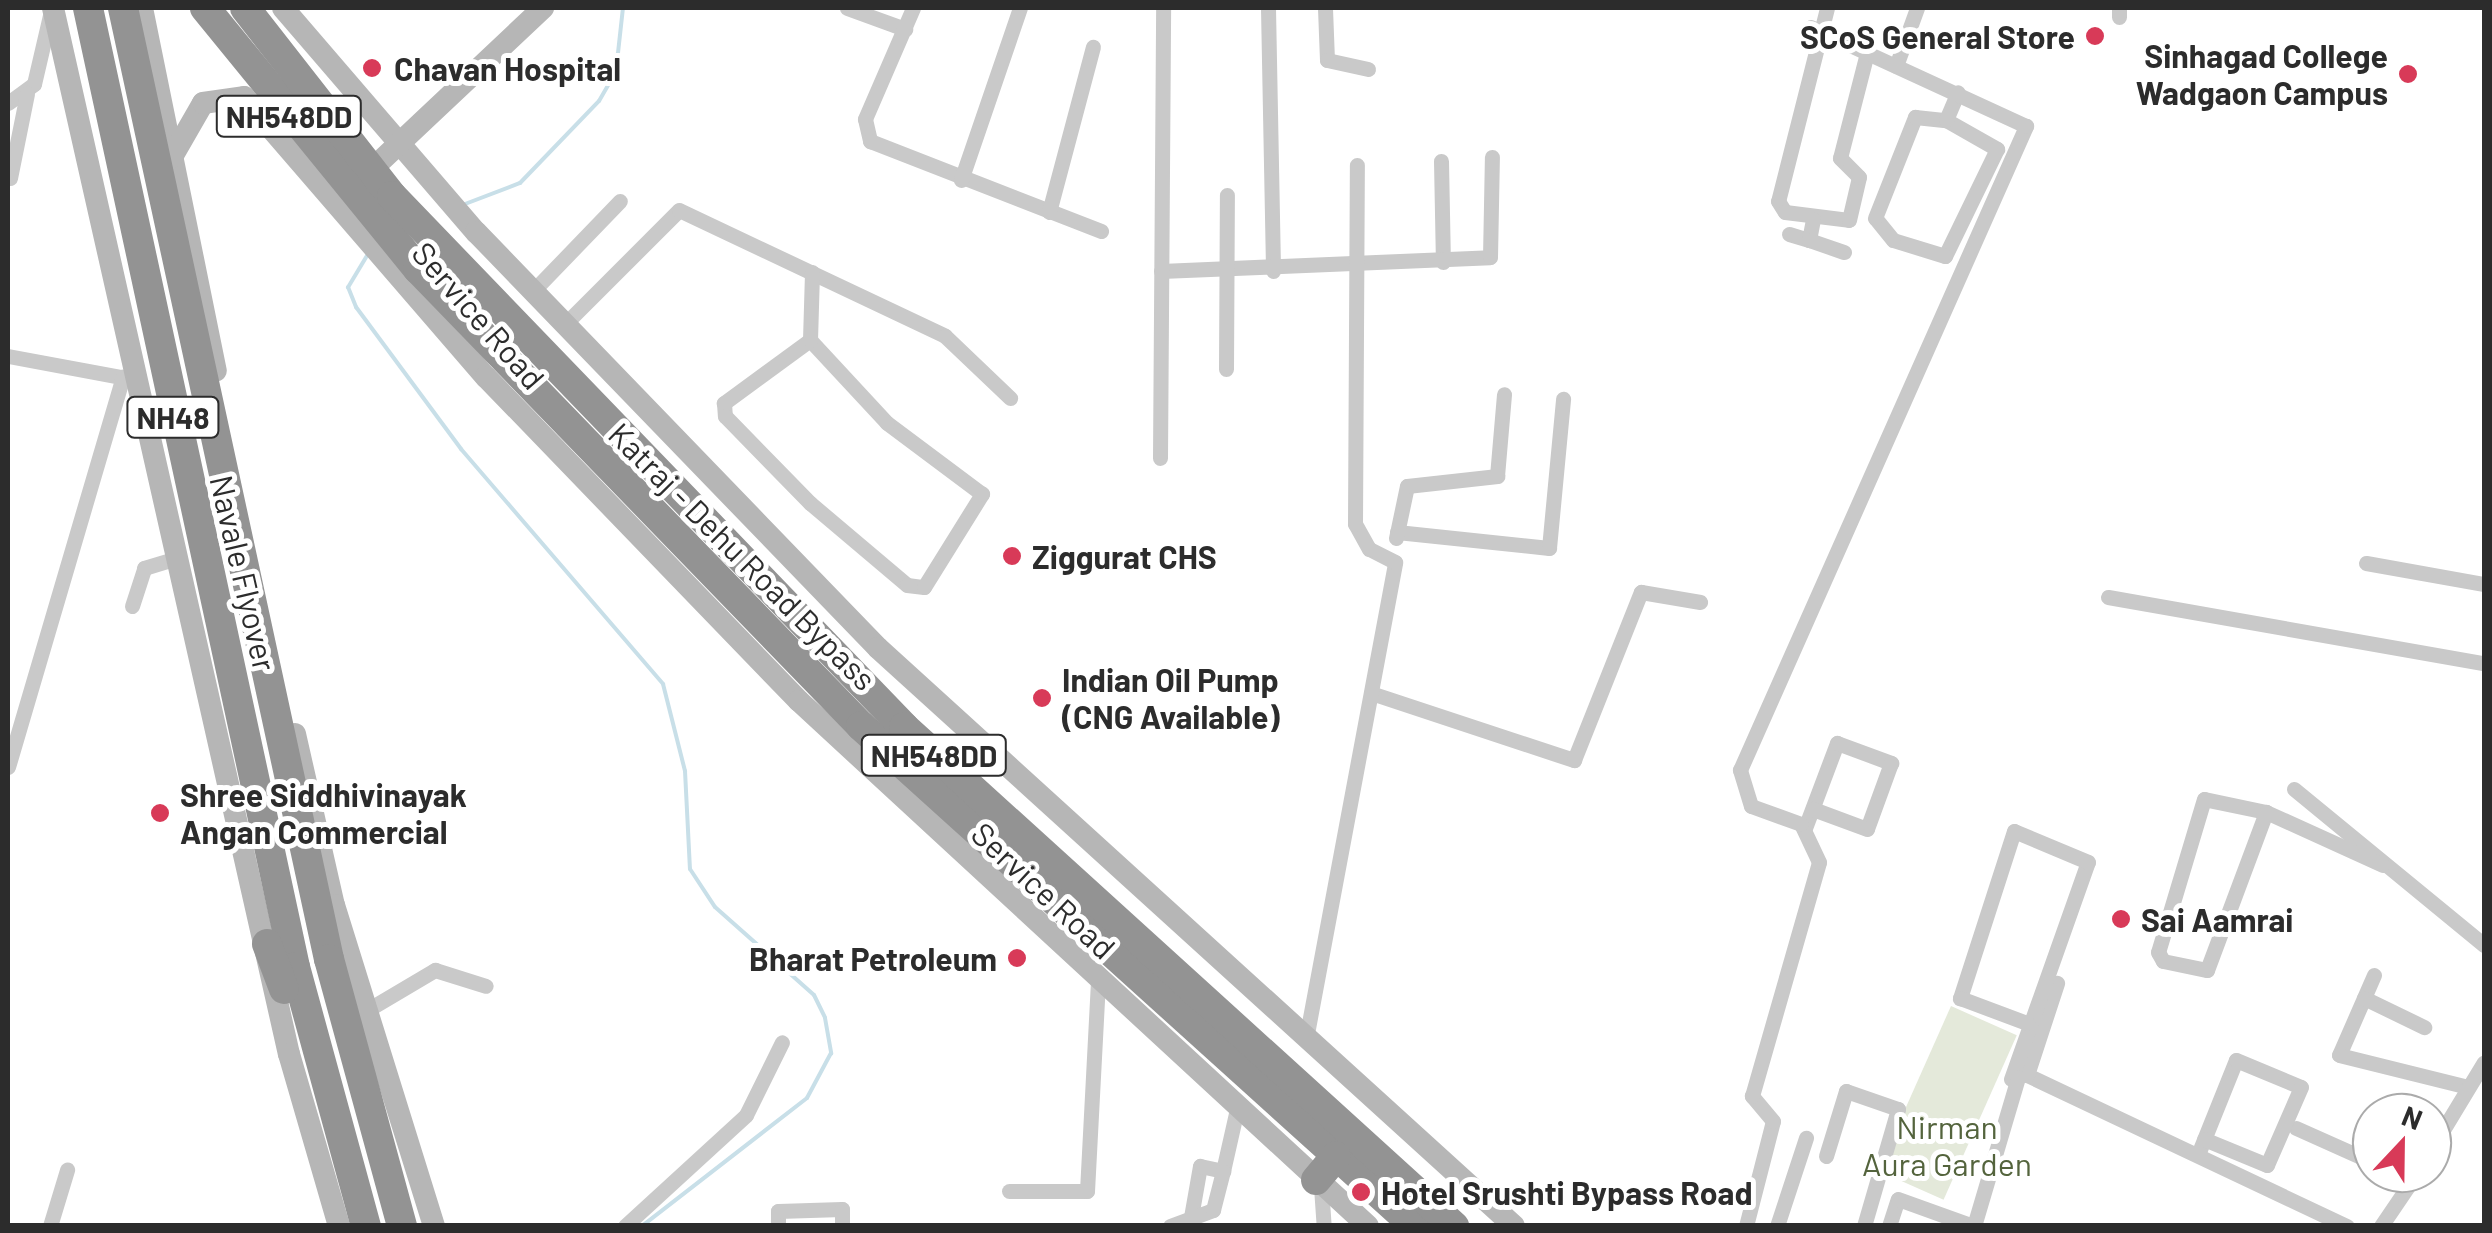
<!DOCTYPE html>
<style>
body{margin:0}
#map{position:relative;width:2492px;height:1233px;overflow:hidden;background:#fff;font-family:Barlow,sans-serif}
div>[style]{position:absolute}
.green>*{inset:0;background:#e4e9da;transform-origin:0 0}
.stream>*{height:4px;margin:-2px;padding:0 2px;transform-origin:2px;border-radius:2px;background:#c8dfe8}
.street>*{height:15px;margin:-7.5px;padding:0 7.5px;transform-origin:7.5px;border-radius:7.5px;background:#c9c9c9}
.secondary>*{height:22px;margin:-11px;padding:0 11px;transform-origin:11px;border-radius:11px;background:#b6b6b6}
.highway>*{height:30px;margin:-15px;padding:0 15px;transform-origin:15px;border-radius:15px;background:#939393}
.dots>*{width:28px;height:28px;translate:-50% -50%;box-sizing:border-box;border:5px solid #fff;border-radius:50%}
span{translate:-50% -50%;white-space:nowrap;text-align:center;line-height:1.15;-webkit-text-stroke:10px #fff;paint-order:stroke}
.shield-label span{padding:2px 8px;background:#fff;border:2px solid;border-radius:8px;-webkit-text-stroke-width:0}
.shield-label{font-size:30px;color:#2c2c2c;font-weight:700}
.poi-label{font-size:32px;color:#2c2c2c;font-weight:700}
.right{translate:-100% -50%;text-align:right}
.left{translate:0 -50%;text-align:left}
.street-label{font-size:32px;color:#2c2c2c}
.park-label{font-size:32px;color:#54643d}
.frame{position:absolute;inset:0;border:10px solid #2c2c2c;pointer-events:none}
.north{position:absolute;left:2352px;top:1093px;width:100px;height:100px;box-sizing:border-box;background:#fff;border:2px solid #ababab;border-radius:50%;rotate:22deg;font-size:28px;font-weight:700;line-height:40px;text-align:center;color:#2c2c2c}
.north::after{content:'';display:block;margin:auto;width:35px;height:45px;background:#d83a58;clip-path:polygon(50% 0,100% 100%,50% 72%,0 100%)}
</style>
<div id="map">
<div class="green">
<div style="left:1951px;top:1006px;width:72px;height:180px;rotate:24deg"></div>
</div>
<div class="stream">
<div style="left:465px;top:204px;width:59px;rotate:-20.9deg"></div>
<div style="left:520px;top:183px;width:114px;rotate:-46.1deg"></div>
<div style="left:599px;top:101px;width:34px;rotate:-60deg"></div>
<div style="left:616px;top:71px;width:63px;rotate:-83.7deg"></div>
<div style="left:368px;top:254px;width:39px;rotate:121deg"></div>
<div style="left:348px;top:287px;width:22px;rotate:68deg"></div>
<div style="left:356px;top:307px;width:177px;rotate:53.5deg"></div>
<div style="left:461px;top:449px;width:310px;rotate:49.3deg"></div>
<div style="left:663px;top:684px;width:90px;rotate:75.8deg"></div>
<div style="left:685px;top:771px;width:98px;rotate:87.1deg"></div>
<div style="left:690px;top:869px;width:45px;rotate:56.7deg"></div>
<div style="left:715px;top:907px;width:132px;rotate:41.6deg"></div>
<div style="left:814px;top:995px;width:25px;rotate:64deg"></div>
<div style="left:825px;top:1018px;width:36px;rotate:80deg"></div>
<div style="left:831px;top:1053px;width:51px;rotate:118.1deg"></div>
<div style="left:807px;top:1098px;width:209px;rotate:142.2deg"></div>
</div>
<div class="street">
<div style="left:847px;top:8px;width:62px;rotate:19.9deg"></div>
<div style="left:913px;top:8px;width:121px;rotate:113.4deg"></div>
<div style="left:865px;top:119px;width:23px;rotate:77deg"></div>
<div style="left:870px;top:141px;width:248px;rotate:21.3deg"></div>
<div style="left:1268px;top:8px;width:263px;rotate:88.9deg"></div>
<div style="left:1325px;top:8px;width:52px;rotate:87.8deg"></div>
<div style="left:1327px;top:60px;width:42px;rotate:12.4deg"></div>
<div style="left:1827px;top:8px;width:199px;rotate:104.2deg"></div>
<div style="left:1778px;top:201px;width:13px;rotate:58deg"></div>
<div style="left:1785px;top:212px;width:64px;rotate:7.1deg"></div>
<div style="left:1849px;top:220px;width:44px;rotate:-76.9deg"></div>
<div style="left:1859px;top:177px;width:27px;rotate:-135deg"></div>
<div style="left:1840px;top:158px;width:108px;rotate:-75.6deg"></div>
<div style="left:2119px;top:8px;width:9px;rotate:90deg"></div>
<div style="left:1896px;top:66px;width:62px;rotate:-70.1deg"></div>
<div style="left:8px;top:103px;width:32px;rotate:-36deg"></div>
<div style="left:34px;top:84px;width:75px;rotate:-76.9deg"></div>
<div style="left:1946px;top:120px;width:59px;rotate:29.6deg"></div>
<div style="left:1997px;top:149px;width:119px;rotate:115.9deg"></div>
<div style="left:1945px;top:256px;width:54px;rotate:-162.9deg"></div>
<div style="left:1893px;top:240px;width:28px;rotate:-129deg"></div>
<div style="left:1875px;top:218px;width:109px;rotate:-68.4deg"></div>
<div style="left:1915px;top:117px;width:31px;rotate:6deg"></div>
<div style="left:1946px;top:120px;width:30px;rotate:-67deg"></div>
<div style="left:1441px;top:161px;width:101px;rotate:88.9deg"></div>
<div style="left:10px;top:178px;width:86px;rotate:-78.6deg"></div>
<div style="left:961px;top:180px;width:182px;rotate:-71.1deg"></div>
<div style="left:1049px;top:212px;width:171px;rotate:-75.1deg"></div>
<div style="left:1789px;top:234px;width:21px;rotate:17deg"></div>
<div style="left:1809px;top:240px;width:21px;rotate:-79deg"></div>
<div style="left:1809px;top:240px;width:37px;rotate:19deg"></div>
<div style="left:1161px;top:271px;width:329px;rotate:-2.4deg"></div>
<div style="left:1490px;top:257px;width:100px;rotate:-88.9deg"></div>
<div style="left:533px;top:291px;width:125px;rotate:-46deg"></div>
<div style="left:565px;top:324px;width:161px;rotate:-45deg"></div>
<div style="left:679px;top:210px;width:294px;rotate:25.3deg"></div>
<div style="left:945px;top:336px;width:90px;rotate:43.6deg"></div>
<div style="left:810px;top:340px;width:107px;rotate:143.8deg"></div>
<div style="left:724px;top:403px;width:13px;rotate:86deg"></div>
<div style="left:725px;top:416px;width:122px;rotate:45.7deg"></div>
<div style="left:810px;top:503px;width:127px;rotate:40.2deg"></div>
<div style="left:907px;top:585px;width:17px;rotate:7deg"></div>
<div style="left:924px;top:587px;width:110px;rotate:-58.1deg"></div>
<div style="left:982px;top:494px;width:119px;rotate:-143.2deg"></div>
<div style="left:887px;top:423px;width:113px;rotate:-132.9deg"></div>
<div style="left:810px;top:340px;width:68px;rotate:-88.3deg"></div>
<div style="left:8px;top:356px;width:125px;rotate:10.6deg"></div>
<div style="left:1226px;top:369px;width:174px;rotate:-89.7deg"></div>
<div style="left:1160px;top:458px;width:450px;rotate:-89.6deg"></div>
<div style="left:1397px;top:532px;width:153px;rotate:6deg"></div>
<div style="left:1549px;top:548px;width:150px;rotate:-84.6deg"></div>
<div style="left:1396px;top:538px;width:53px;rotate:-78.1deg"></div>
<div style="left:1407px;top:486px;width:91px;rotate:-6.3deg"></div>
<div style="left:1497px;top:476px;width:82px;rotate:-85.1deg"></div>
<div style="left:2366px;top:563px;width:120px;rotate:10.1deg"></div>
<div style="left:2108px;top:597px;width:382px;rotate:10deg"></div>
<div style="left:132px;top:606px;width:40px;rotate:-72deg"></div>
<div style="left:144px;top:568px;width:34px;rotate:-17deg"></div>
<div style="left:1371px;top:693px;width:214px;rotate:18.3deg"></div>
<div style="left:1574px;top:760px;width:181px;rotate:-68.3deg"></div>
<div style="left:1641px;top:592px;width:60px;rotate:9.6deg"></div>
<div style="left:8px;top:767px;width:407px;rotate:-73.6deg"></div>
<div style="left:2294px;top:789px;width:246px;rotate:39.4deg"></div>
<div style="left:2266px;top:812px;width:63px;rotate:-168.2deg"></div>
<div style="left:2204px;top:799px;width:160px;rotate:106.7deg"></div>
<div style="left:2158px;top:952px;width:10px;rotate:61deg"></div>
<div style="left:2163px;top:961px;width:45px;rotate:11.6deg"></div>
<div style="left:2207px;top:970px;width:169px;rotate:-69.5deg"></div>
<div style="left:2266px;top:812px;width:128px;rotate:24.4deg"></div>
<div style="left:1805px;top:828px;width:91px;rotate:-69.4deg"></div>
<div style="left:1837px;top:743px;width:58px;rotate:20.3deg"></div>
<div style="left:1891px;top:763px;width:70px;rotate:110deg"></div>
<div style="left:1867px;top:829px;width:58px;rotate:-159.7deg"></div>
<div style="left:2374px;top:975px;width:87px;rotate:113.6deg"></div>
<div style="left:2339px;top:1055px;width:133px;rotate:13.9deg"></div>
<div style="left:2364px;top:998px;width:67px;rotate:25.8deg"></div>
<div style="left:369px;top:1009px;width:77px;rotate:-30.6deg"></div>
<div style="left:435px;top:970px;width:53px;rotate:17.4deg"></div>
<div style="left:1306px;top:1039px;width:485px;rotate:-79.4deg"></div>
<div style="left:1395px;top:562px;width:29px;rotate:-153deg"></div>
<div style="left:1369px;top:549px;width:29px;rotate:-119deg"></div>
<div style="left:1355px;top:524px;width:359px;rotate:-89.7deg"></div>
<div style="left:2027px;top:1075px;width:354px;rotate:25.3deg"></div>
<div style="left:2027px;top:1075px;width:97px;rotate:-71.9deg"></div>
<div style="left:2011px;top:1079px;width:230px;rotate:-70.5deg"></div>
<div style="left:2088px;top:862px;width:80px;rotate:-157.3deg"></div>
<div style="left:2014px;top:831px;width:176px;rotate:107.9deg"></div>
<div style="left:1960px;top:998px;width:72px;rotate:20.5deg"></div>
<div style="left:2296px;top:1128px;width:83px;rotate:24.1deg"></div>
<div style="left:2432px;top:1148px;width:100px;rotate:-58.8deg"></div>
<div style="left:2199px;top:1152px;width:99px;rotate:-68.1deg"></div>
<div style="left:2236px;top:1060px;width:70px;rotate:22.6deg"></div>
<div style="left:2301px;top:1087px;width:85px;rotate:113.6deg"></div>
<div style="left:2267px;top:1165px;width:68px;rotate:-157.6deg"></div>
<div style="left:1826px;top:1156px;width:68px;rotate:-72.9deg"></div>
<div style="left:1846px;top:1091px;width:55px;rotate:19.1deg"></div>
<div style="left:1898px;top:1109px;width:122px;rotate:106.2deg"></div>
<div style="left:1321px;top:1187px;width:39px;rotate:86deg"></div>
<div style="left:1009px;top:1191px;width:78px"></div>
<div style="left:1087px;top:1191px;width:208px;rotate:-87deg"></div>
<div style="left:1191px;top:1217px;width:52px;rotate:-80deg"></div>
<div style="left:1200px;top:1166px;width:24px;rotate:12deg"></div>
<div style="left:1223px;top:1171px;width:64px;rotate:-77.3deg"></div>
<div style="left:50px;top:1226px;width:59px;rotate:-73.1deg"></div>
<div style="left:625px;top:1226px;width:164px;rotate:-42.5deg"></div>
<div style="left:746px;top:1115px;width:81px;rotate:-63.7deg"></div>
<div style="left:778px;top:1226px;width:15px;rotate:-90deg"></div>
<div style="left:778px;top:1211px;width:64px;rotate:-1.8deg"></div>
<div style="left:842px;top:1209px;width:17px;rotate:90deg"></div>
<div style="left:1170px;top:1226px;width:46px;rotate:-20.4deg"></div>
<div style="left:1213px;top:1210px;width:40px;rotate:-75.6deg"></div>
<div style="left:1746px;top:1226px;width:108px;rotate:-75.6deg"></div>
<div style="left:1773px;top:1121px;width:33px;rotate:-130deg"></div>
<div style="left:1752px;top:1096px;width:243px;rotate:-74deg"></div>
<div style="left:1819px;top:862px;width:42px;rotate:-115.3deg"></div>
<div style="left:1801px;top:824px;width:53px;rotate:-160.2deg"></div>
<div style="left:1751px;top:806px;width:38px;rotate:-107deg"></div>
<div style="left:1740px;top:770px;width:705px;rotate:-66.05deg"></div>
<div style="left:2026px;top:126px;width:237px;rotate:-155.3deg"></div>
<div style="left:1777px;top:1226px;width:93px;rotate:-71.8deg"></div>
<div style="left:1889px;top:1226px;width:28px;rotate:-72deg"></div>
<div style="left:1898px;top:1199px;width:80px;rotate:19.8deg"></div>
<div style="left:1974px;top:1226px;width:155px;rotate:-73.5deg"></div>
<div style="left:2381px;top:1226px;width:64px;rotate:-55.8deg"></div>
</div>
<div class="secondary">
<div style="left:53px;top:8px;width:1072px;rotate:77.29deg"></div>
<div style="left:289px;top:1054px;width:179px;rotate:73.8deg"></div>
<div style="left:142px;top:8px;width:370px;rotate:78.5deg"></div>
<div style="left:283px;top:8px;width:296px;rotate:49.3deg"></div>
<div style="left:476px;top:232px;width:578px;rotate:45.98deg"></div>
<div style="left:878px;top:648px;width:859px;rotate:42.26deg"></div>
<div style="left:172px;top:157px;width:62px;rotate:-60.1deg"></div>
<div style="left:203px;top:103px;width:41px;rotate:-8.3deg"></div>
<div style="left:244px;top:97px;width:370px;rotate:49.2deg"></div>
<div style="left:486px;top:377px;width:450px;rotate:46deg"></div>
<div style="left:799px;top:701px;width:774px;rotate:42.7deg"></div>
<div style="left:370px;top:171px;width:238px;rotate:-43.3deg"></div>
<div style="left:295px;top:734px;width:175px;rotate:77.2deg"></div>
<div style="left:334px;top:905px;width:336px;rotate:72.7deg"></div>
</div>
<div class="highway">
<div style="left:88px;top:8px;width:981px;rotate:77.82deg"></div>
<div style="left:295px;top:967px;width:269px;rotate:74.7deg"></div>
<div style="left:123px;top:8px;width:973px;rotate:77.78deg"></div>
<div style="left:329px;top:959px;width:277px;rotate:74.7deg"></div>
<div style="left:205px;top:8px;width:337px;rotate:50.8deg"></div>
<div style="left:418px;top:269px;width:636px;rotate:45.89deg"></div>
<div style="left:861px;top:726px;width:746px;rotate:42.07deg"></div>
<div style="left:245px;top:8px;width:239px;rotate:52deg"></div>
<div style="left:392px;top:196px;width:738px;rotate:46.04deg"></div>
<div style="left:904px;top:727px;width:743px;rotate:42.22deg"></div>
<div style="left:267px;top:944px;width:48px;rotate:69.3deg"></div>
<div style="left:1316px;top:1180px;width:31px;rotate:-50deg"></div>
</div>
<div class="dots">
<div style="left:2095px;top:36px;background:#d83a58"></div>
<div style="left:372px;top:68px;background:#d83a58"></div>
<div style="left:2408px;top:74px;background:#d83a58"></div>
<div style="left:1012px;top:556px;background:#d83a58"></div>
<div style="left:1042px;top:698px;background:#d83a58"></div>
<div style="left:160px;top:813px;background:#d83a58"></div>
<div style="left:2121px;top:919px;background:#d83a58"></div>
<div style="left:1017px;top:958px;background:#d83a58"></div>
<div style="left:1361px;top:1192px;background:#d83a58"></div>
</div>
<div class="shield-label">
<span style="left:289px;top:116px">NH548DD</span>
<span style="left:173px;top:417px">NH48</span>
<span style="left:934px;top:755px">NH548DD</span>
</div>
<div class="poi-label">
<span class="right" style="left:2075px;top:36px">SCoS General Store</span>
<span class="right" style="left:2388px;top:74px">Sinhagad College<br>Wadgaon Campus</span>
<span class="left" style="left:394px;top:68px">Chavan Hospital</span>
<span class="left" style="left:1032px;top:556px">Ziggurat CHS</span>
<span class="left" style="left:1062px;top:698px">Indian Oil Pump<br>(CNG Available)</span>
<span class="left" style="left:180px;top:813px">Shree Siddhivinayak<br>Angan Commercial</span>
<span class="left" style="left:2141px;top:919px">Sai Aamrai</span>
<span class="right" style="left:997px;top:958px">Bharat Petroleum</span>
<span class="left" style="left:1381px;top:1192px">Hotel Srushti Bypass Road</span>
</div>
<div class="street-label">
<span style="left:479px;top:315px;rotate:49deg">Service Road</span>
<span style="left:743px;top:556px;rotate:45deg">Katraj - Dehu Road Bypass</span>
<span style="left:244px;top:573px;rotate:77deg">Navale Flyover</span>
<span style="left:1044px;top:890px;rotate:43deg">Service Road</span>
</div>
<div class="park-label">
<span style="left:1947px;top:1145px">Nirman<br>Aura Garden</span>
</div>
<div class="frame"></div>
<div class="north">N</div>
</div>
